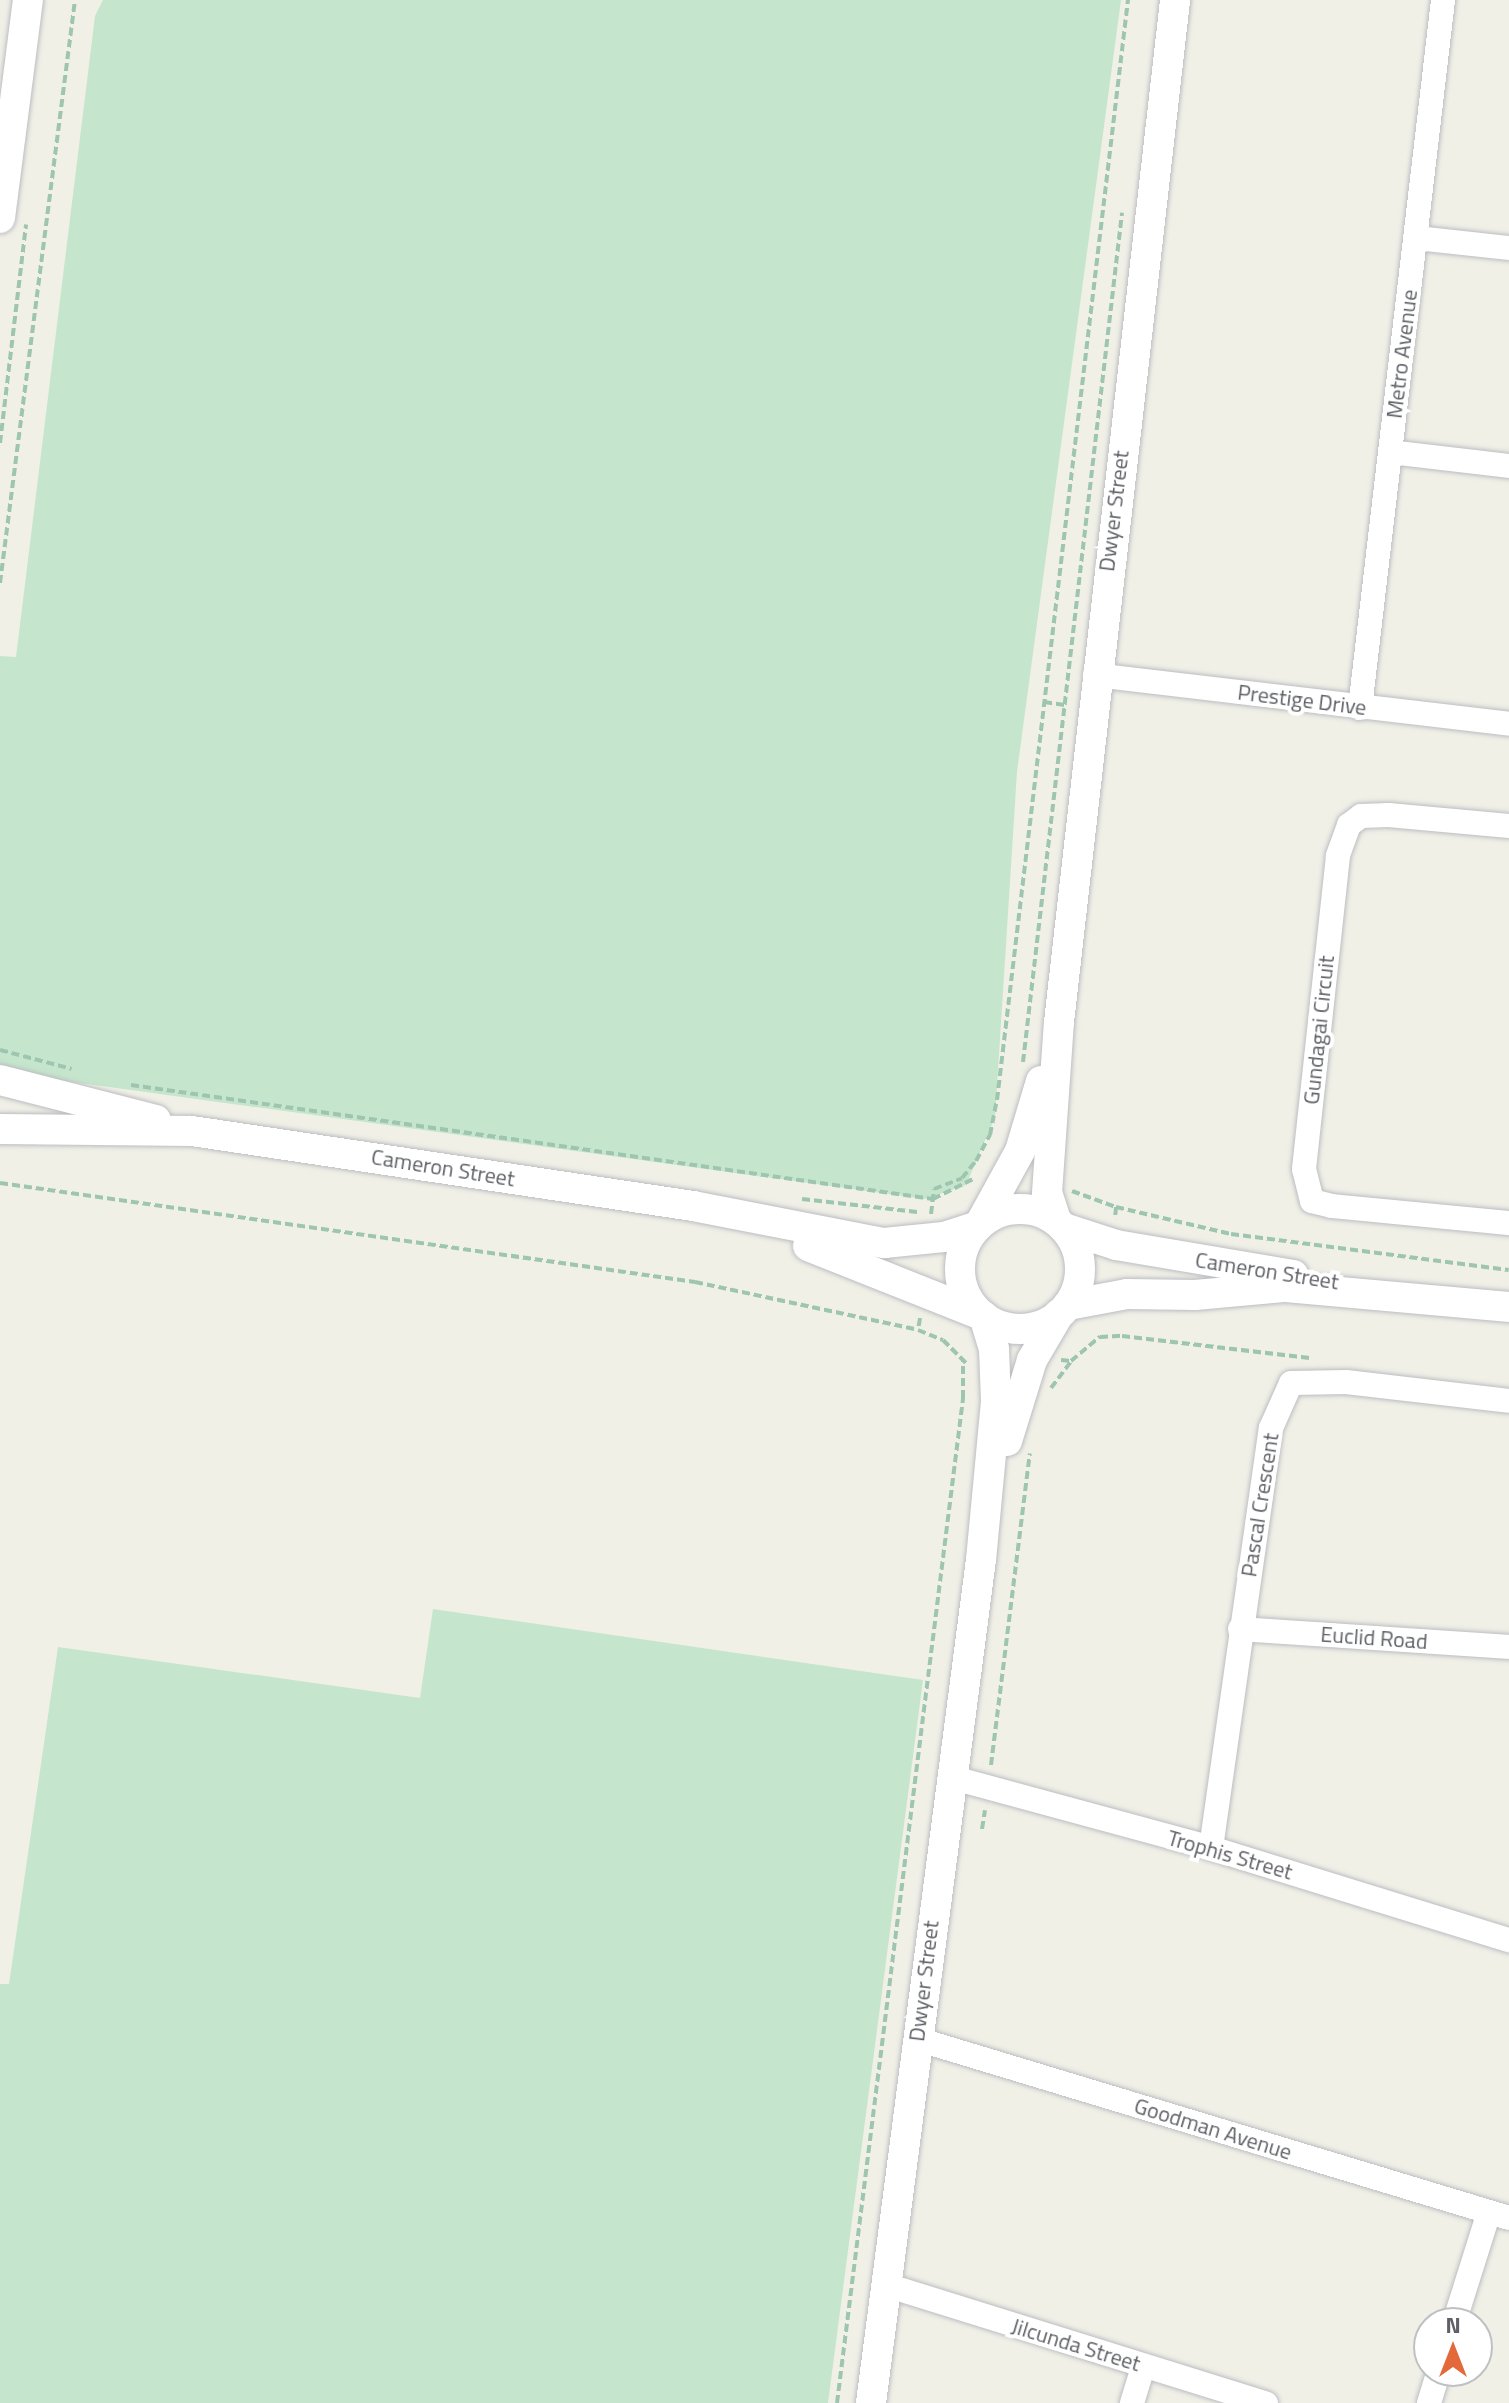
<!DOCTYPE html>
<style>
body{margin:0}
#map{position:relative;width:1509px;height:2403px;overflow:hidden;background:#f0f0e7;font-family:"Titillium Web",sans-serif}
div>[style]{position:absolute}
.green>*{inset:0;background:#c5e6cc}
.path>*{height:4px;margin-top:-2px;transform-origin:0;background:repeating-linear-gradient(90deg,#9dc5b0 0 8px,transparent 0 12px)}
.roads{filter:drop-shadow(0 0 2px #bcbdc2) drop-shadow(0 0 2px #bcbdc2)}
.minor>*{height:24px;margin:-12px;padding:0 12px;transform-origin:12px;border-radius:12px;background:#fff}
.tertiary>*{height:30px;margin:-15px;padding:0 15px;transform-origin:15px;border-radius:15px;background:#fff}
.tertiary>.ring{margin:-15px;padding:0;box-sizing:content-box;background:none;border:30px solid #fff;border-radius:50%}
span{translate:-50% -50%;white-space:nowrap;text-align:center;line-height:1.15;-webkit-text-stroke:8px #fff;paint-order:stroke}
.street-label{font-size:22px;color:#5f6167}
.north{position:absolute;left:1413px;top:2307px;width:80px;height:80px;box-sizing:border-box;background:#fff;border:2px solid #bfc0c2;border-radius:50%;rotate:0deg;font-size:22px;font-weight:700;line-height:32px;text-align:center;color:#5f6167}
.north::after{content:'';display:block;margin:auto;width:28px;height:36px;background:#e3683a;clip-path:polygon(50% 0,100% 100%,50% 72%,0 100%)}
</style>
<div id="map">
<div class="green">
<div style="clip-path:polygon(103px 0,1121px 0,1017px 772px,995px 1117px,966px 1185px,925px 1199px,0 1072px,0 656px,16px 657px,95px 16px)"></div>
<div style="clip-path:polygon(433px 1609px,923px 1680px,828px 2403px,0 2403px,0 1984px,9px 1984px,58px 1647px,420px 1698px)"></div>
</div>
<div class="path">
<div style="left:0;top:443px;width:220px;rotate:-83.2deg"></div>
<div style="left:0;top:583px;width:588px;rotate:-82.67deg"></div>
<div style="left:1044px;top:702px;width:21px;rotate:8deg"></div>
<div style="left:0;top:1050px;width:74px;rotate:14.8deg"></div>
<div style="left:1023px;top:1062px;width:855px;rotate:-83.35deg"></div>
<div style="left:131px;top:1085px;width:810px;rotate:8.09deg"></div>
<div style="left:933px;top:1199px;width:45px;rotate:-26.6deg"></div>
<div style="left:0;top:1183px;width:702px;rotate:8.11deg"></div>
<div style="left:695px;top:1282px;width:228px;rotate:12.1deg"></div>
<div style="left:1072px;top:1191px;width:47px;rotate:20deg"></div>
<div style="left:1116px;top:1207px;width:12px;rotate:95deg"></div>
<div style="left:802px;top:1199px;width:116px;rotate:6.4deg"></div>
<div style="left:1116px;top:1207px;width:118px;rotate:13.2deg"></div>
<div style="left:1231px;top:1234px;width:280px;rotate:7.4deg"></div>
<div style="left:931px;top:1214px;width:25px;rotate:-83deg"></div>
<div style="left:934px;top:1189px;width:30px;rotate:-21deg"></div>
<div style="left:962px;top:1178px;width:22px;rotate:-51deg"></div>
<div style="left:976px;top:1161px;width:30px;rotate:-62deg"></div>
<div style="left:990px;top:1135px;width:36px;rotate:-79deg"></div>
<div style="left:997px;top:1100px;width:1108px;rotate:-83.21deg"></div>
<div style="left:920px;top:1318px;width:12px;rotate:99deg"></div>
<div style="left:918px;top:1330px;width:27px;rotate:22deg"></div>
<div style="left:943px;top:1340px;width:35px;rotate:45deg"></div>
<div style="left:1061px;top:1360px;width:10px;rotate:6deg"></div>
<div style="left:1071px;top:1361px;width:38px;rotate:-40deg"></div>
<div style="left:1100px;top:1337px;width:22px;rotate:-3deg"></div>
<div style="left:1122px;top:1336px;width:189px;rotate:6.7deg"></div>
<div style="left:1051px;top:1388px;width:34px;rotate:-53deg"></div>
<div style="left:991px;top:1765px;width:314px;rotate:-82.9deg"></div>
<div style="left:982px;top:1829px;width:19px;rotate:-81deg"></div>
<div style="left:837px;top:2403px;width:1013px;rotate:-82.85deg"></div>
<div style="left:963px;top:1398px;width:38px;rotate:-90deg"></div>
</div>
<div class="roads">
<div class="minor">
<div style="left:1417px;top:238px;width:93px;rotate:6.2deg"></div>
<div style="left:1390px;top:452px;width:120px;rotate:6.7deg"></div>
<div style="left:1095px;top:675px;width:417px;rotate:6.7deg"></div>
<div style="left:1360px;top:708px;width:713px;rotate:-83.31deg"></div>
<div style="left:1509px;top:826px;width:121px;rotate:-174.8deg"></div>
<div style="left:1389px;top:815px;width:28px;rotate:178deg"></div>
<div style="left:1361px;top:816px;width:15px;rotate:143deg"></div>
<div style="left:1349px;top:825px;width:33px;rotate:110deg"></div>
<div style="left:1338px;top:856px;width:315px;rotate:96.2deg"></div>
<div style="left:1304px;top:1169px;width:33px;rotate:76deg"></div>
<div style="left:1312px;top:1201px;width:21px;rotate:14deg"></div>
<div style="left:1332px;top:1206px;width:178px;rotate:5.5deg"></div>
<div style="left:1240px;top:1629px;width:270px;rotate:3.8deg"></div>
<div style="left:950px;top:1777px;width:270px;rotate:15.2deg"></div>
<div style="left:1211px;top:1848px;width:312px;rotate:17.2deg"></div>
<div style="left:1211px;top:1848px;width:424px;rotate:-81.9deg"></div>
<div style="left:1271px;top:1428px;width:49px;rotate:-66deg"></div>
<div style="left:1291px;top:1383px;width:55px;rotate:-1deg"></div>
<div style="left:1346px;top:1382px;width:164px;rotate:6.6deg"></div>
<div style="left:917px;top:2039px;width:618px;rotate:16.82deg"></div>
<div style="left:886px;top:2285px;width:398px;rotate:17.3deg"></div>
<div style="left:1454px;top:2323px;width:116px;rotate:-72.5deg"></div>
<div style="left:1132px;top:2403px;width:39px;rotate:-73deg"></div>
<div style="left:1429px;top:2403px;width:34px;rotate:-73deg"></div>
</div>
<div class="tertiary">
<div style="left:0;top:218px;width:220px;rotate:-82.7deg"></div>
<div style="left:0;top:1080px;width:161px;rotate:14.4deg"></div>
<div style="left:0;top:1129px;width:192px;rotate:0.6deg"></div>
<div style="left:192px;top:1131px;width:507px;rotate:8.51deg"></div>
<div style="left:693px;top:1206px;width:195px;rotate:11deg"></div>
<div style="left:884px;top:1243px;width:60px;rotate:-5.7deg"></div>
<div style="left:944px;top:1237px;width:35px;rotate:-18deg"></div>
<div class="ring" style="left:960px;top:1209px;width:90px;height:90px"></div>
<div style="left:1056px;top:1220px;width:28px;rotate:-108deg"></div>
<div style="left:1047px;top:1193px;width:171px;rotate:-86deg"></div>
<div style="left:1059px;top:1022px;width:1029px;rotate:-83.52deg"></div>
<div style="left:981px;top:1222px;width:81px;rotate:-61.2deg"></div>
<div style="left:1020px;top:1151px;width:73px;rotate:-73.3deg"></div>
<div style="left:1064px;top:1228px;width:55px;rotate:18.1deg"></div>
<div style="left:1116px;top:1245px;width:180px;rotate:9.6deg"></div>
<div style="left:808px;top:1246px;width:184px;rotate:21.7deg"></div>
<div style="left:1068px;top:1305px;width:60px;rotate:-10.6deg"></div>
<div style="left:1127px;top:1294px;width:68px;rotate:0.8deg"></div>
<div style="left:1195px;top:1295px;width:89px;rotate:-5.1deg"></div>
<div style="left:1284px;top:1287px;width:226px;rotate:5.1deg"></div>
<div style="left:1007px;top:1441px;width:85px;rotate:-72.8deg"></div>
<div style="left:1032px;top:1360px;width:53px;rotate:-59.6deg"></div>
<div style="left:871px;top:2403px;width:850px;rotate:-82.57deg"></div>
<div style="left:981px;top:1560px;width:160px;rotate:-84.6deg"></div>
<div style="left:996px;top:1401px;width:52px;rotate:-92.2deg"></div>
<div style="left:994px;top:1349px;width:34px;rotate:-107deg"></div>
</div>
</div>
<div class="street-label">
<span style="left:1402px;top:354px;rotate:-83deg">Metro Avenue</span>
<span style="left:1114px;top:511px;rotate:-83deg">Dwyer Street</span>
<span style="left:1302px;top:700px;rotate:7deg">Prestige Drive</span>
<span style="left:1319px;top:1030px;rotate:-84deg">Gundagai Circuit</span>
<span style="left:443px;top:1168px;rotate:9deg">Cameron Street</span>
<span style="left:1267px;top:1271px;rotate:9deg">Cameron Street</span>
<span style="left:1260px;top:1505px;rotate:-81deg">Pascal Crescent</span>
<span style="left:1374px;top:1638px;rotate:4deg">Euclid Road</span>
<span style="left:1230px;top:1855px;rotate:16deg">Trophis Street</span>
<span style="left:924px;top:1981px;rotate:-83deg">Dwyer Street</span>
<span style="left:1213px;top:2129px;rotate:17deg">Goodman Avenue</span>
<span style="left:1076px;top:2345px;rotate:17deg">Jilcunda Street</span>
</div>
<div class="north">N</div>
</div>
